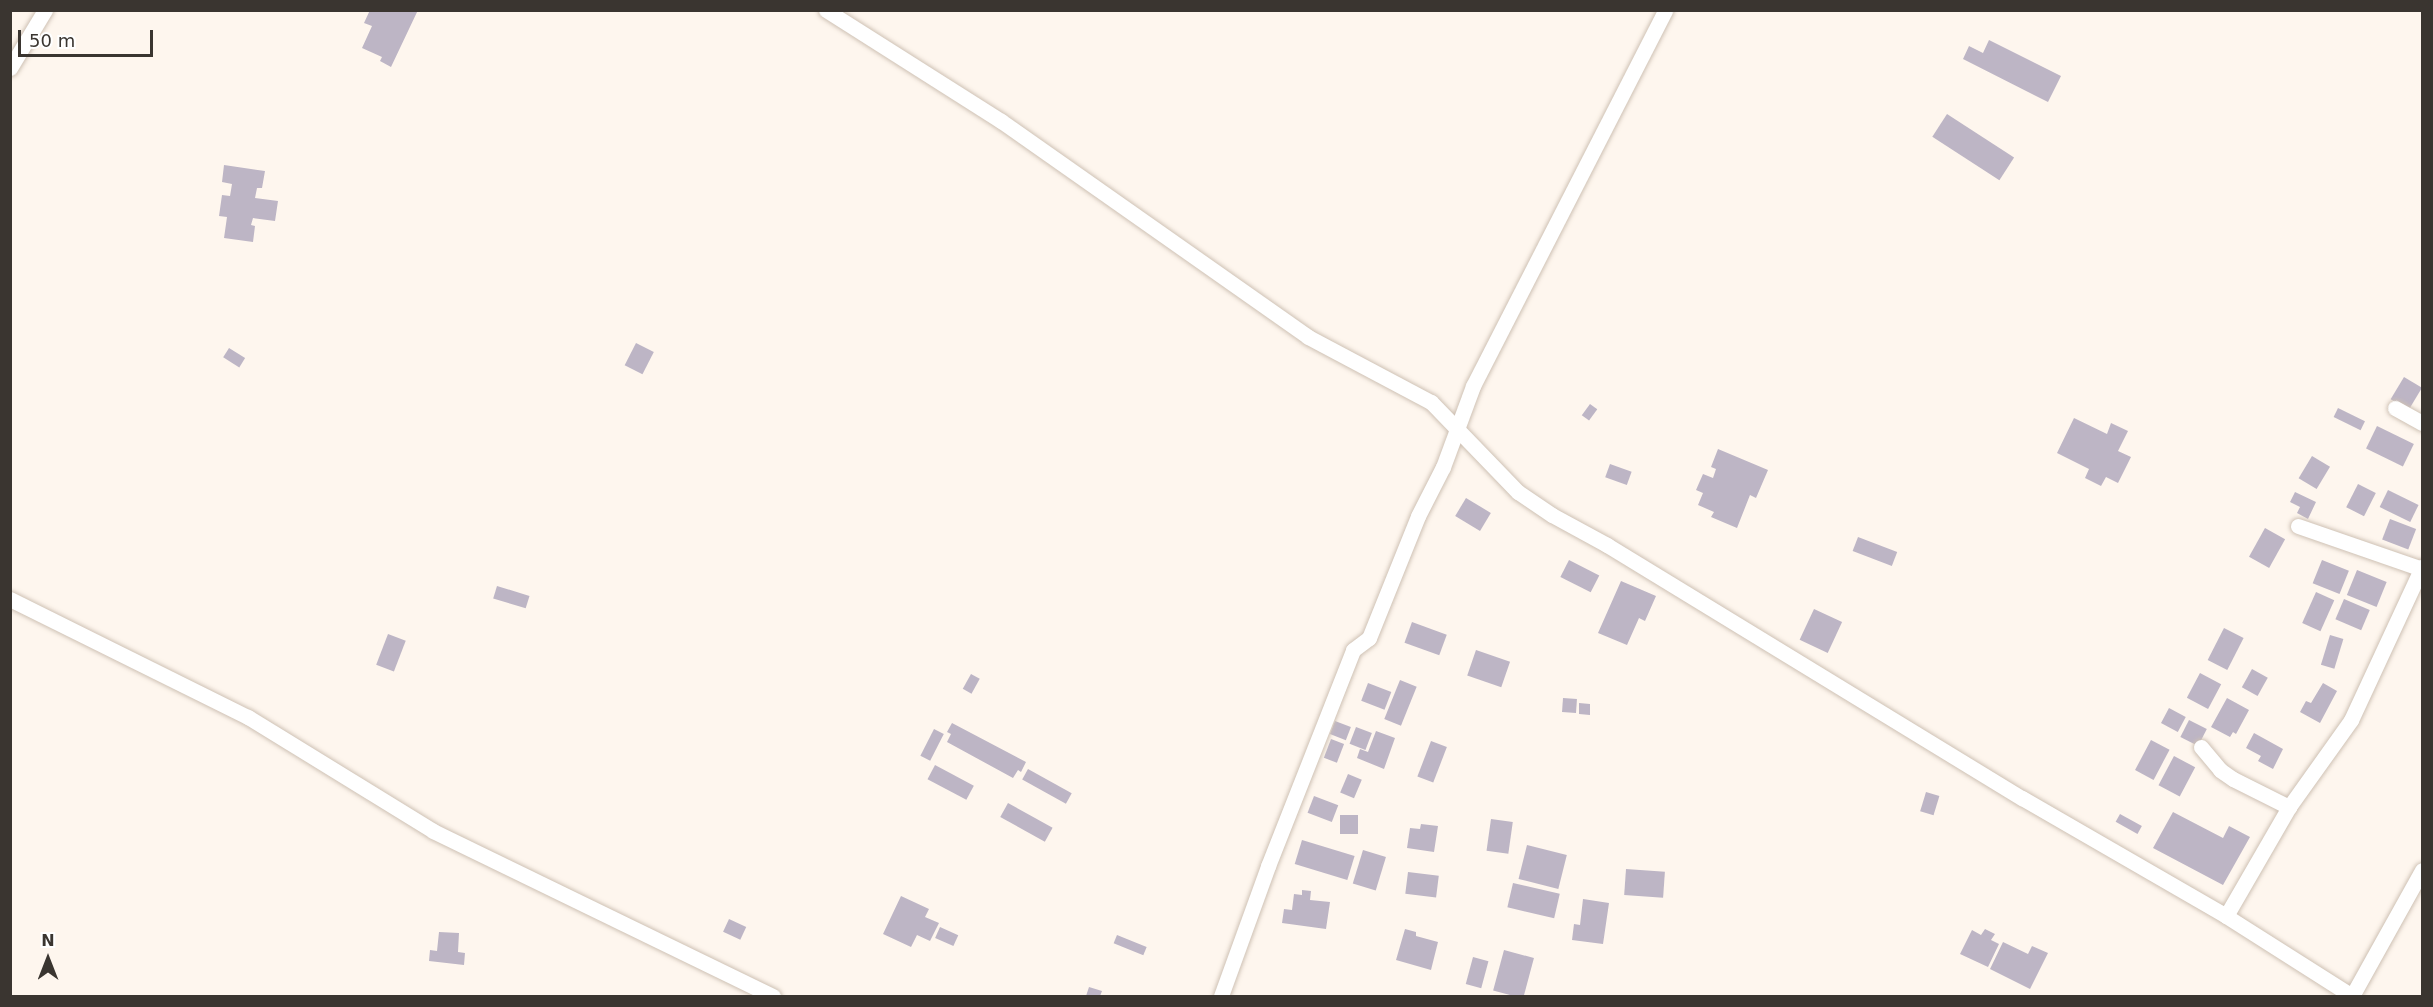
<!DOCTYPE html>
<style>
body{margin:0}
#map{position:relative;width:2433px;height:1007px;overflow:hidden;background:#fef6ee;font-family:"DejaVu Sans",sans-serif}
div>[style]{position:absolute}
.building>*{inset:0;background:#bdb5c5;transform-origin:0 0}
.roads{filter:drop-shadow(0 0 2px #cec1b4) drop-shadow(0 0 2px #cec1b4)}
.street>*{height:15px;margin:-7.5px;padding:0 7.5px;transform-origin:7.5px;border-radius:7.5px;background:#fff}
span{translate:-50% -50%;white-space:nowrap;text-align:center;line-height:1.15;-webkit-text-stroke:4.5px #fff;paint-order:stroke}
.frame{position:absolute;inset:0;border:12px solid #3a3530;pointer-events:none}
.north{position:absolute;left:18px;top:929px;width:60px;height:60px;-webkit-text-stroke:4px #fff;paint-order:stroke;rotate:0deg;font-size:16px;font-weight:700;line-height:24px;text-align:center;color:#3a3530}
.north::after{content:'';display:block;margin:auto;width:21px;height:27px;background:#3a3530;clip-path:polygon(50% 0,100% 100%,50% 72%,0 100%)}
.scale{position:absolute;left:18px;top:30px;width:135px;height:27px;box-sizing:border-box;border:3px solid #3a3530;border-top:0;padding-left:8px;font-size:18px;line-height:21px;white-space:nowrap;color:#3a3530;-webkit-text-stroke:4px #fff;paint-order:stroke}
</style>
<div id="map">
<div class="building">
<div style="clip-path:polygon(370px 10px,418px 10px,391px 67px,380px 61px,382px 57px,362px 48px,372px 26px,364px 23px)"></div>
<div style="clip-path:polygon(1989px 40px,2061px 76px,2048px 102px,1963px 59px,1969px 46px,1983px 53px)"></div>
<div style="left:1947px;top:114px;width:80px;height:27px;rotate:33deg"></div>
<div style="clip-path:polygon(224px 165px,265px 171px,262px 188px,257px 188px,255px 198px,278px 201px,275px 221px,253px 218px,251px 225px,255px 226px,253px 242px,224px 238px,227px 217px,219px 216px,222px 195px,230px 196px,232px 184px,222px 182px)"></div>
<div style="left:636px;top:343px;width:20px;height:25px;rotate:27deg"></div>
<div style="left:229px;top:348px;width:19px;height:11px;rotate:32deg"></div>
<div style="left:2404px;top:377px;width:21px;height:26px;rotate:31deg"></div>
<div style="left:1590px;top:404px;width:9px;height:14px;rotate:36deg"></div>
<div style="left:2338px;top:408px;width:30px;height:10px;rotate:26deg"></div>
<div style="clip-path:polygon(2074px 418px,2107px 434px,2111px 423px,2128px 431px,2118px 451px,2131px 457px,2118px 483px,2106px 477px,2101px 486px,2085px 478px,2089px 469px,2057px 453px)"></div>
<div style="left:2377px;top:426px;width:41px;height:25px;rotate:26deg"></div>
<div style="clip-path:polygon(1718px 449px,1768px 470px,1756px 498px,1750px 495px,1737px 528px,1711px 517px,1714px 512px,1698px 505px,1703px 493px,1696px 490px,1703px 474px,1713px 478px,1716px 469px,1711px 467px)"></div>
<div style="left:2312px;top:456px;width:21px;height:26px;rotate:31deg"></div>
<div style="left:1610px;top:464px;width:23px;height:14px;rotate:20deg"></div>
<div style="left:2358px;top:484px;width:20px;height:26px;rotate:27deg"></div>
<div style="left:2388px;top:490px;width:34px;height:19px;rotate:26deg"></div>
<div style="clip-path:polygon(2295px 492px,2316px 502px,2308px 519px,2297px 513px,2300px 507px,2290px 502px)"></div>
<div style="left:1466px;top:498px;width:29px;height:21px;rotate:31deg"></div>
<div style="left:2390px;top:519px;width:28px;height:22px;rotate:21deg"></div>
<div style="left:2265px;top:528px;width:23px;height:33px;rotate:29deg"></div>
<div style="left:1858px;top:537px;width:42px;height:15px;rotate:21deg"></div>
<div style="left:1569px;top:560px;width:34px;height:19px;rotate:27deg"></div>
<div style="left:2322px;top:560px;width:29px;height:25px;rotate:22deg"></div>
<div style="left:2357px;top:570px;width:32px;height:27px;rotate:22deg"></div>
<div style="clip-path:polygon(1621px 581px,1656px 596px,1645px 621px,1639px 618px,1627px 645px,1598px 633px)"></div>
<div style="left:497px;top:586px;width:34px;height:13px;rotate:17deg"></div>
<div style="left:2316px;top:592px;width:20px;height:34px;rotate:24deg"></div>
<div style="left:2344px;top:599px;width:28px;height:22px;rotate:23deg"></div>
<div style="left:1814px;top:609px;width:31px;height:34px;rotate:25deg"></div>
<div style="left:1412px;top:622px;width:37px;height:22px;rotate:20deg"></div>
<div style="left:2224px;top:628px;width:22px;height:36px;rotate:27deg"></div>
<div style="left:388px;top:634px;width:19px;height:33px;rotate:21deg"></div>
<div style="left:2330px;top:635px;width:14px;height:31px;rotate:17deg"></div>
<div style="left:1476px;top:650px;width:36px;height:27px;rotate:19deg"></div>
<div style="left:2252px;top:669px;width:18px;height:21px;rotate:29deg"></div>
<div style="left:2200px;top:673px;width:24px;height:28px;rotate:28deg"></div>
<div style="left:971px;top:674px;width:10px;height:17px;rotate:29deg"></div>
<div style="left:1400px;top:680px;width:18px;height:42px;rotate:22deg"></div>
<div style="left:1368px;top:683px;width:25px;height:19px;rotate:21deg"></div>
<div style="clip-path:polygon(2323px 683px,2337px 691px,2320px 723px,2300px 712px,2306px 701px,2311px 703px)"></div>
<div style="left:1563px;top:698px;width:14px;height:14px;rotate:4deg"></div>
<div style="clip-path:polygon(2227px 698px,2249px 710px,2236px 734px,2233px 732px,2230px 737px,2211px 727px)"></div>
<div style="clip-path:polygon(1579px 703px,1590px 704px,1590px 715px,1579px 714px)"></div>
<div style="left:2169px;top:708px;width:19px;height:17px;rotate:28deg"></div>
<div style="left:2189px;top:720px;width:20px;height:19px;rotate:27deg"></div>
<div style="left:1335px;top:721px;width:17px;height:14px;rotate:21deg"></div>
<div style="clip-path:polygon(952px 723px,1026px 762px,1021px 772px,1018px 770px,1013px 778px,947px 742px,951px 734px,947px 732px)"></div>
<div style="left:1356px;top:727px;width:17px;height:18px;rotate:21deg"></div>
<div style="left:934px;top:729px;width:11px;height:30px;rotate:27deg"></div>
<div style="clip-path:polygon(1376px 731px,1395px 738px,1384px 769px,1357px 758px,1360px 749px,1368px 752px)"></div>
<div style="clip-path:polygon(2254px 733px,2283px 749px,2273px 769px,2258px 761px,2261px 756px,2246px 748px)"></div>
<div style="left:1331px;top:739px;width:14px;height:20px;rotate:21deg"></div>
<div style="left:2151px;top:740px;width:21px;height:34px;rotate:28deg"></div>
<div style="left:1431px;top:741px;width:17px;height:38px;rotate:21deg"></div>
<div style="left:2174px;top:756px;width:24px;height:33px;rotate:28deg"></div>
<div style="left:935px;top:765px;width:44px;height:16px;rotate:28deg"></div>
<div style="left:1028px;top:769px;width:50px;height:12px;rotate:29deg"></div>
<div style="left:1348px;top:774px;width:15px;height:20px;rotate:23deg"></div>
<div style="left:1926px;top:792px;width:14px;height:20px;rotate:17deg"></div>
<div style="left:1314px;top:796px;width:26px;height:18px;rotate:21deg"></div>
<div style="left:1008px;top:803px;width:51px;height:16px;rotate:29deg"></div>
<div style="clip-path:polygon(2173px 812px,2223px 838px,2229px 826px,2250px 837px,2223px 885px,2153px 848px)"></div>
<div style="left:2120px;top:814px;width:25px;height:9px;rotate:29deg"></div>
<div style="left:1340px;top:815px;width:18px;height:19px"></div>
<div style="left:1491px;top:819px;width:22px;height:32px;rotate:8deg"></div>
<div style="clip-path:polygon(1421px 824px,1438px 826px,1434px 852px,1407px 848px,1410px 828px,1420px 829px)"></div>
<div style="left:1302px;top:840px;width:55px;height:25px;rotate:17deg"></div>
<div style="left:1527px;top:845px;width:41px;height:35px;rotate:14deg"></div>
<div style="left:1363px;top:850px;width:24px;height:35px;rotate:17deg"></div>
<div style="left:1626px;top:869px;width:39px;height:26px;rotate:4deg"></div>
<div style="left:1408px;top:872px;width:31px;height:22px;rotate:7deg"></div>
<div style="left:1513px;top:883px;width:48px;height:25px;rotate:13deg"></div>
<div style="clip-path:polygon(1302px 890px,1311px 891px,1310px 900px,1330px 902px,1326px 929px,1282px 923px,1284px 909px,1292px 910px,1294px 894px,1302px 895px)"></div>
<div style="clip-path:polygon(901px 896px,929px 909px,925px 917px,939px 923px,930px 941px,917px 935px,911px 947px,883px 934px)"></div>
<div style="clip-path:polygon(1583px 899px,1609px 903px,1603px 944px,1572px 940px,1574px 924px,1580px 925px)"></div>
<div style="left:729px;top:919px;width:19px;height:14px;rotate:25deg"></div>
<div style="left:940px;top:927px;width:20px;height:12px;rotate:24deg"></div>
<div style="clip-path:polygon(1405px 929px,1416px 932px,1416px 936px,1438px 942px,1431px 970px,1396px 960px)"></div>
<div style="clip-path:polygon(1985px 929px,1995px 934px,1991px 940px,1999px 944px,1988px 967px,1960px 954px,1972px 930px,1981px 935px)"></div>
<div style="clip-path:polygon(439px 932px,459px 933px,458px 952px,465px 953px,464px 965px,429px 961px,430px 950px,437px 951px)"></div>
<div style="left:1117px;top:935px;width:32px;height:9px;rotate:22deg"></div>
<div style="clip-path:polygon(2003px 942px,2028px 954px,2032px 946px,2048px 953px,2030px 989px,1990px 969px)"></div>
<div style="left:1504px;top:950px;width:31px;height:42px;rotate:15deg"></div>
<div style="left:1473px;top:957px;width:16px;height:28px;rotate:15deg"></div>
<div style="clip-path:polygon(1089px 987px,1102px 991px,1100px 996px,1086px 996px)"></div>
</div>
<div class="roads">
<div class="street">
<div style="left:826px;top:10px;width:207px;rotate:32.4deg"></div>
<div style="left:1001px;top:121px;width:375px;rotate:35.1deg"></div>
<div style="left:1308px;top:337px;width:139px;rotate:27.9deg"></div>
<div style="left:1431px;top:402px;width:125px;rotate:46deg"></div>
<div style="left:1518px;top:492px;width:41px;rotate:34.1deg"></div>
<div style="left:1552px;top:515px;width:63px;rotate:28.6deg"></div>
<div style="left:1607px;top:545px;width:486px;rotate:31.4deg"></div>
<div style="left:2022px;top:798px;width:236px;rotate:30deg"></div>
<div style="left:2226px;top:916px;width:149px;rotate:32.4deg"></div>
<div style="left:2352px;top:996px;width:144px;rotate:-60.9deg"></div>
<div style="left:10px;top:68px;width:68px;rotate:-58.9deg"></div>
<div style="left:2395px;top:408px;width:31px;rotate:29deg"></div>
<div style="left:2298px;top:526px;width:131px;rotate:19.1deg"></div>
<div style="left:10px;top:599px;width:266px;rotate:26.4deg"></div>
<div style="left:248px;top:717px;width:217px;rotate:31.6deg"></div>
<div style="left:433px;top:831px;width:378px;rotate:25.9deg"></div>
<div style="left:2201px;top:747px;width:30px;rotate:50deg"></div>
<div style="left:2220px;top:770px;width:16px;rotate:35deg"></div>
<div style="left:2233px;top:779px;width:63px;rotate:26.6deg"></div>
<div style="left:2226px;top:916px;width:126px;rotate:-60deg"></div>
<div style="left:2289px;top:807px;width:107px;rotate:-54.5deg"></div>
<div style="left:2351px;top:720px;width:169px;rotate:-65.1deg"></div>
<div style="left:1221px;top:996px;width:138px;rotate:-70.1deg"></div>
<div style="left:1268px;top:866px;width:232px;rotate:-68.5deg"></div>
<div style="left:1353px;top:650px;width:20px;rotate:-37deg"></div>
<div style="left:1369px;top:638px;width:131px;rotate:-68.1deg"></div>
<div style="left:1418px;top:516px;width:55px;rotate:-63deg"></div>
<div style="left:1443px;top:467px;width:86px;rotate:-69.7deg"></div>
<div style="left:1473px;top:386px;width:422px;rotate:-62.9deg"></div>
</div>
</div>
<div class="frame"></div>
<div class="north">N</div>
<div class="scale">50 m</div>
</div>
